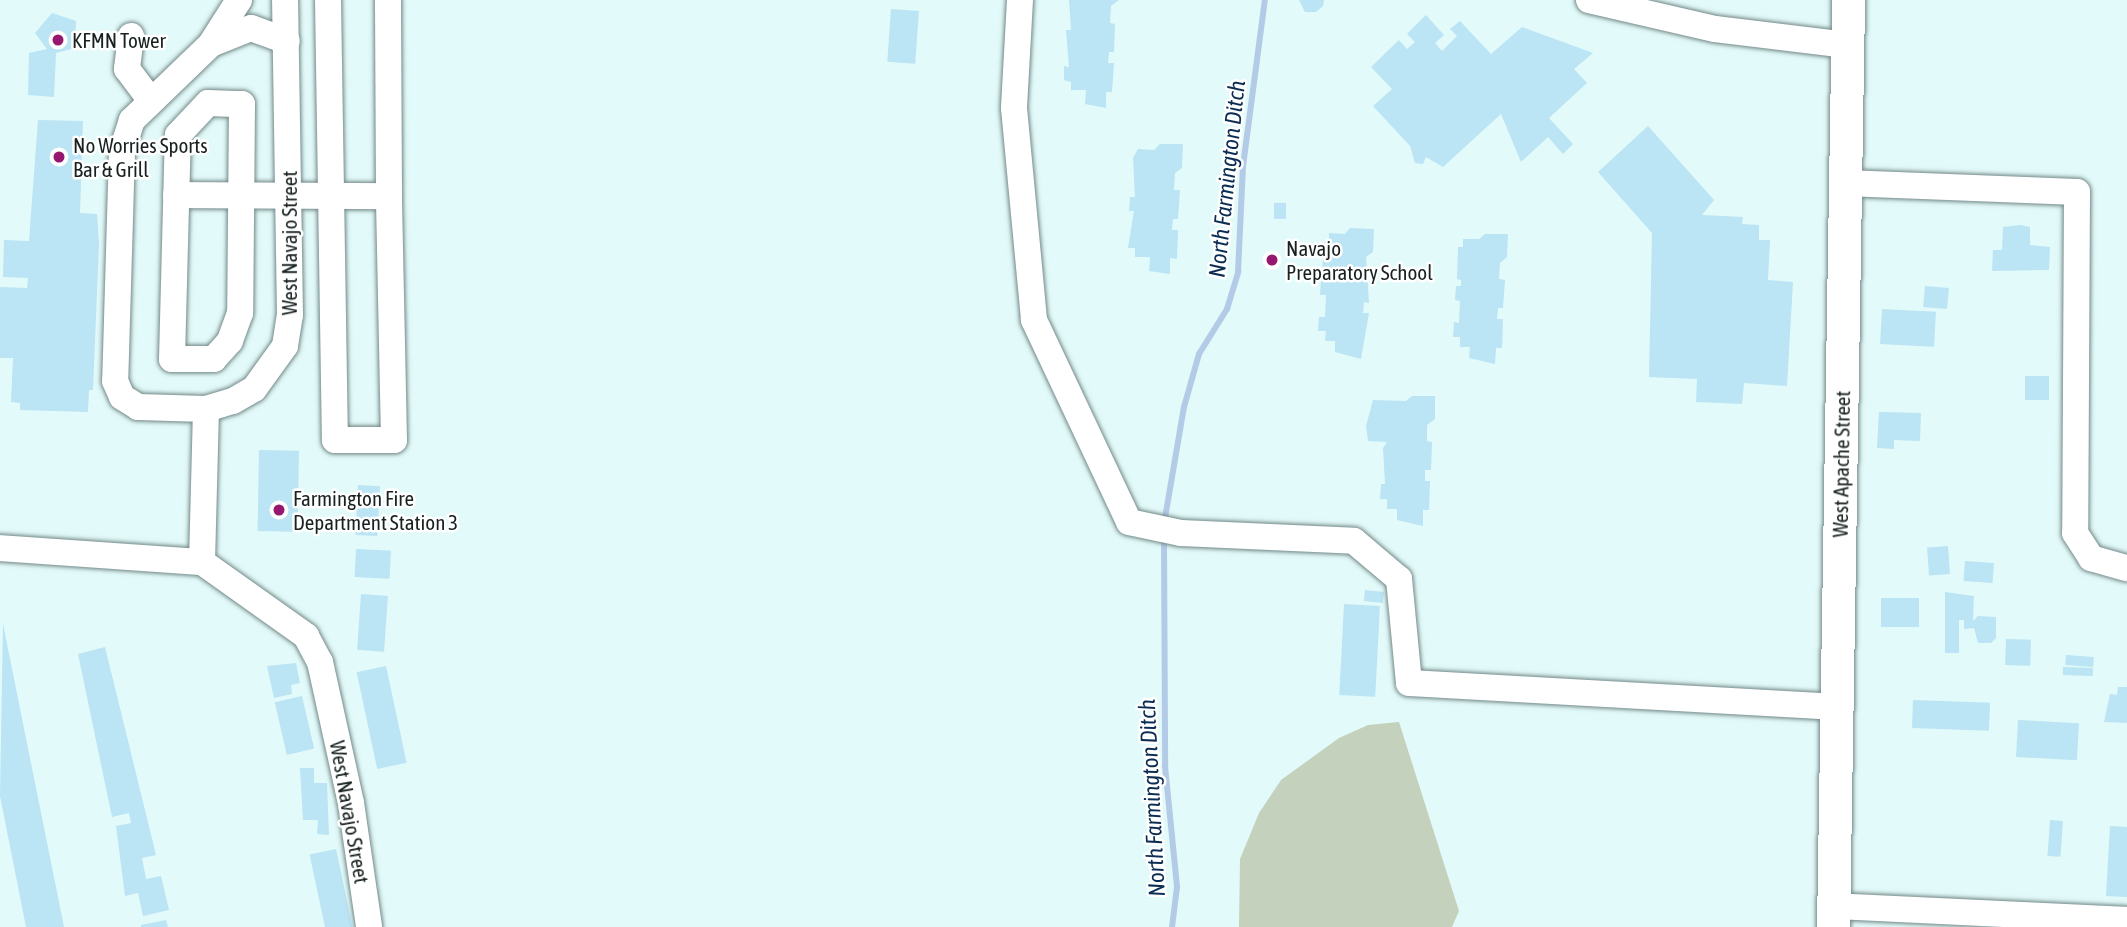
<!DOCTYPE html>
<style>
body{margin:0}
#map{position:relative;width:2127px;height:927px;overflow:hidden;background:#e2faf9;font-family:"Asap Condensed",sans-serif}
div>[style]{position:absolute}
.green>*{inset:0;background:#c4d2bd}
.stream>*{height:6px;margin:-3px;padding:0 3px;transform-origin:3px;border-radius:3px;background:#b4cbe8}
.building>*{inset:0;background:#bbe4f4;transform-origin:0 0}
.roads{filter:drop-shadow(0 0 2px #748989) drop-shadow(0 0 2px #748989)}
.minor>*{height:26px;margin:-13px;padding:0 13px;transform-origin:13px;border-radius:13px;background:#fff}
.major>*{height:33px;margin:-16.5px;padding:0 16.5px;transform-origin:16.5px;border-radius:16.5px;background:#fff}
.dots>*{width:19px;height:19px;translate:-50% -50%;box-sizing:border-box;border:4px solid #fff;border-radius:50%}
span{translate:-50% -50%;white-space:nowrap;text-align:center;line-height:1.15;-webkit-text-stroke:5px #fff;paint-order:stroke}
.poi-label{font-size:21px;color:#182120}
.left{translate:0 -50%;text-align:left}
.street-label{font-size:21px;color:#182120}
.water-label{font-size:23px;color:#0c2d53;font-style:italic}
</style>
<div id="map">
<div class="green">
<div style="clip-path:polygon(1399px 722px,1459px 911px,1452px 927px,1239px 927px,1240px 859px,1259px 813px,1281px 780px,1339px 738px,1368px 725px)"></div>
</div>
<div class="stream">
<div style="left:1165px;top:518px;width:113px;rotate:-80.3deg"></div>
<div style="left:1184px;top:407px;width:55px;rotate:-74.2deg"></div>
<div style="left:1199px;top:354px;width:53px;rotate:-58.1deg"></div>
<div style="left:1227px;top:309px;width:39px;rotate:-73deg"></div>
<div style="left:1238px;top:272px;width:106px;rotate:-87.3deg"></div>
<div style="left:1243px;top:166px;width:167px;rotate:-82.5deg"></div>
<div style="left:1164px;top:541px;width:225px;rotate:89.7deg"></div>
<div style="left:1165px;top:766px;width:122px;rotate:84.3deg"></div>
<div style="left:1177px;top:887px;width:40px;rotate:97.1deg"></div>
</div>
<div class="building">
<div style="clip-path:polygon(1069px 0,1119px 0,1111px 6px,1110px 23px,1115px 24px,1114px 52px,1109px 52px,1108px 63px,1114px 63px,1112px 92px,1106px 92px,1106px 108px,1085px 104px,1086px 90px,1071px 90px,1071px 82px,1064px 80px,1064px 66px,1069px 67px,1066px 30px,1071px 30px)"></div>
<div style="clip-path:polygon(1299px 0,1324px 0,1323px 6px,1316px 12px,1305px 12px)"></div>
<div style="left:891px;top:9px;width:28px;height:53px;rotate:4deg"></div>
<div style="clip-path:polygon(52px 13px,76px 21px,75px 48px,56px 53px,54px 97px,28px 95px,29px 53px,47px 49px,35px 33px)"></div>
<div style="clip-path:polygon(1426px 15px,1444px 35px,1435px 43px,1442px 51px,1457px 36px,1450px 29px,1460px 21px,1491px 54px,1522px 27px,1593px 53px,1574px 69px,1587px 83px,1549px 118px,1573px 144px,1563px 154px,1548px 137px,1521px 162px,1501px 114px,1443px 167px,1426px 157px,1423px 164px,1415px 163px,1410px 146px,1373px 106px,1392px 89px,1371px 67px,1399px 40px,1407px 49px,1415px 42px,1407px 34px)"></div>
<div style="clip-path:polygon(38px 120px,83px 121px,80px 213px,97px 214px,99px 244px,93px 390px,89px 390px,88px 412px,20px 410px,20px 403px,11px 402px,13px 358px,0 358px,0 287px,27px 288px,28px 278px,3px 277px,4px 240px,29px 241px)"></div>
<div style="clip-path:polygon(1648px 126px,1714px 200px,1702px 215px,1743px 217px,1742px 224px,1759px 225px,1759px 240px,1770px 240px,1768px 280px,1793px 282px,1787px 386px,1744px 383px,1742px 404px,1696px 402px,1697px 379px,1649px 377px,1652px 233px,1598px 172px)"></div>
<div style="clip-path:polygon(1160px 144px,1183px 144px,1182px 168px,1175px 173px,1174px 190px,1180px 190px,1178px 219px,1173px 219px,1172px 230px,1178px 230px,1177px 259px,1170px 258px,1170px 274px,1149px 271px,1150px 257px,1135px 257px,1135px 248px,1128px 248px,1134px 211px,1129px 211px,1130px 197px,1135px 197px,1133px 158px,1138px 149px,1154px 150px)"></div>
<div style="left:1274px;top:203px;width:12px;height:16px"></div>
<div style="clip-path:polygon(2020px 225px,2030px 227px,2030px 245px,2050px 247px,2049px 270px,1992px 271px,1993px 250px,2002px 250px,2003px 227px)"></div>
<div style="clip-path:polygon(1350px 228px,1374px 229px,1373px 252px,1366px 257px,1369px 303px,1364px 302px,1363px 313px,1369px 313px,1361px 359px,1335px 352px,1335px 341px,1325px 341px,1326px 331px,1318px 331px,1319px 317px,1325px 317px,1326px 295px,1320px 295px,1321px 280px,1327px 281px,1327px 274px,1322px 274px,1324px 242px,1329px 242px,1329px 233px,1345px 234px)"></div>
<div style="clip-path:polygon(1485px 234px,1508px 234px,1507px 257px,1500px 263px,1499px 279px,1505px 280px,1503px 308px,1498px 308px,1497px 319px,1503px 319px,1502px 348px,1496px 348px,1495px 364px,1469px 358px,1470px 347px,1460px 347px,1460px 337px,1453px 337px,1454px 322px,1459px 323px,1460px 301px,1455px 300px,1456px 286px,1461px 286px,1461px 280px,1457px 279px,1458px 247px,1463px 247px,1463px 239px,1479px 239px)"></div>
<div style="left:1925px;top:286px;width:24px;height:21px;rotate:5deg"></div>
<div style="left:1882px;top:309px;width:54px;height:35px;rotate:3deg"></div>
<div style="left:2025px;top:376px;width:24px;height:24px"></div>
<div style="clip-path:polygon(1412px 396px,1435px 396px,1435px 419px,1427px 425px,1427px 441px,1432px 442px,1431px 470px,1425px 470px,1425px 481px,1430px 481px,1429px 510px,1423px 510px,1423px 526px,1397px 520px,1397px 509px,1387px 509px,1387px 499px,1380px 499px,1381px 484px,1385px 484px,1383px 448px,1387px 442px,1368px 441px,1366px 426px,1373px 400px,1406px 401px)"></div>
<div style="clip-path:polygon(1879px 412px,1921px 413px,1920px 441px,1894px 440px,1894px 449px,1877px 448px)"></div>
<div style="left:259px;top:450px;width:40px;height:81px;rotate:1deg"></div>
<div style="left:358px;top:485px;width:22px;height:50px;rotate:3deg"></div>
<div style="left:1948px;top:546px;width:28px;height:21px;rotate:86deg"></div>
<div style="left:356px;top:549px;width:35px;height:28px;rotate:3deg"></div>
<div style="left:1965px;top:561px;width:29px;height:20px;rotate:4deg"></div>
<div style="left:1365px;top:590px;width:19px;height:11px;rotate:6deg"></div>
<div style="clip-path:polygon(1945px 592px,1974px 596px,1973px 621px,1978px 616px,1996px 617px,1996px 638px,1991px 643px,1978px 643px,1974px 628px,1964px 629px,1964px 620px,1959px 620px,1959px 653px,1945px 653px)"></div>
<div style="left:361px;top:594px;width:27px;height:56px;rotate:4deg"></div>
<div style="left:1919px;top:598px;width:29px;height:38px;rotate:90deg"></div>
<div style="left:1344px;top:604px;width:36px;height:91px;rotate:3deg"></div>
<div style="clip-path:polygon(3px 624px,64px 927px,26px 927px,0 796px)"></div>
<div style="left:2006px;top:639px;width:25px;height:26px;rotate:2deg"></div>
<div style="clip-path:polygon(105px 647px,156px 855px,142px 858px,146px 879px,161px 876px,169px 910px,143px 916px,138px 893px,125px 896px,116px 826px,131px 823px,129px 813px,112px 817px,78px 654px)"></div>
<div style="left:2066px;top:655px;width:28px;height:10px;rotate:4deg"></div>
<div style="clip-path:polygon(296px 663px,300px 683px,291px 685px,292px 694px,274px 698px,267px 666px)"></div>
<div style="left:386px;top:666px;width:99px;height:30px;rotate:78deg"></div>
<div style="left:2063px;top:667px;width:30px;height:8px;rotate:2deg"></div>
<div style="clip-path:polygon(2118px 687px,2127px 687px,2127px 723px,2104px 722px,2110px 694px,2117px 695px)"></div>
<div style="left:302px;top:696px;width:54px;height:28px;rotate:77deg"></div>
<div style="left:1913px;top:700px;width:77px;height:28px;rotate:2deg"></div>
<div style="left:2018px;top:720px;width:61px;height:37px;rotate:3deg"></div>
<div style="clip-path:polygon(300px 768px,314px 768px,314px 783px,327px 783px,329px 835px,317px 834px,318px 820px,303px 820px)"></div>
<div style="left:2050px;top:820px;width:13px;height:36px;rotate:4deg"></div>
<div style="clip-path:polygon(2110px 826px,2127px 827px,2127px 897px,2106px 896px)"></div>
<div style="left:336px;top:849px;width:80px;height:27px;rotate:78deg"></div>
<div style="clip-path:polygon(166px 920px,168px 927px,141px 927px,141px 925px)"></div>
</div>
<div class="roads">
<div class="minor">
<div style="left:239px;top:0;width:52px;rotate:122.5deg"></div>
<div style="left:211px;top:44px;width:110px;rotate:136.1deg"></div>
<div style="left:132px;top:120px;width:33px;rotate:108deg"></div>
<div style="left:122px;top:151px;width:230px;rotate:91.7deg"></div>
<div style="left:115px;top:381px;width:17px;rotate:66deg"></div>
<div style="left:122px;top:397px;width:19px;rotate:32deg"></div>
<div style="left:138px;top:407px;width:68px;rotate:1.7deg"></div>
<div style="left:206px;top:409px;width:28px;rotate:-17deg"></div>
<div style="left:233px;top:401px;width:24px;rotate:-30deg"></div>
<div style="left:254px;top:389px;width:53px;rotate:-54.2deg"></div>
<div style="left:285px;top:346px;width:31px;rotate:-81deg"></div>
<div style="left:290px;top:315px;width:315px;rotate:-90.9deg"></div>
<div style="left:328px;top:0;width:440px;rotate:89.1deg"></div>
<div style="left:335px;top:440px;width:59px"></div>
<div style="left:394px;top:440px;width:244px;rotate:-91.2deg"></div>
<div style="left:1020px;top:0;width:108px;rotate:93.2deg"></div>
<div style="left:1014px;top:108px;width:213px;rotate:84.6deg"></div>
<div style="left:1034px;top:320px;width:223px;rotate:64.8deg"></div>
<div style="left:1129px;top:522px;width:53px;rotate:11.9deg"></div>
<div style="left:1181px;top:533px;width:173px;rotate:2.6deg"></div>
<div style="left:1354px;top:541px;width:59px;rotate:40.2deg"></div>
<div style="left:1399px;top:579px;width:104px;rotate:84.5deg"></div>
<div style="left:1409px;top:683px;width:430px;rotate:3.2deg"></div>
<div style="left:1589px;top:0;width:129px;rotate:13deg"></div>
<div style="left:1715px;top:29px;width:133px;rotate:6.9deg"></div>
<div style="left:131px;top:36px;width:33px;rotate:97deg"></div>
<div style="left:127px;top:69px;width:40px;rotate:53deg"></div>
<div style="left:211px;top:44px;width:43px;rotate:-21.8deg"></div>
<div style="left:251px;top:28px;width:38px;rotate:20deg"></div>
<div style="left:208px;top:103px;width:34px;rotate:2deg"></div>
<div style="left:242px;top:104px;width:209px;rotate:90.5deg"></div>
<div style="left:240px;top:313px;width:30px;rotate:110deg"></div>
<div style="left:230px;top:341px;width:24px;rotate:132deg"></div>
<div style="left:214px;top:359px;width:42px;rotate:180deg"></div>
<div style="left:172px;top:359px;width:224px;rotate:-88.5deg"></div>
<div style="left:178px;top:135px;width:44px;rotate:-46.8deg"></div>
<div style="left:1845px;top:183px;width:232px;rotate:2.2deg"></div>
<div style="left:2077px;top:192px;width:341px;rotate:90.3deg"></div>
<div style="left:2075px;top:533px;width:30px;rotate:57deg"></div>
<div style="left:2091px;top:558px;width:37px;rotate:16deg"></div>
<div style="left:176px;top:195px;width:213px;rotate:0.3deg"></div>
<div style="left:389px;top:196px;width:196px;rotate:-90.3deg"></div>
<div style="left:0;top:548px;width:202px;rotate:4deg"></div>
<div style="left:202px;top:562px;width:128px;rotate:35.4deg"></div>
<div style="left:306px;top:636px;width:30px;rotate:62deg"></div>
<div style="left:320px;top:662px;width:144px;rotate:77.6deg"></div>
<div style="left:351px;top:803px;width:125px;rotate:81.7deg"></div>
<div style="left:202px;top:562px;width:153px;rotate:-88.5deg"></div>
<div style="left:1833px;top:906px;width:294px;rotate:2.7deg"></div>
</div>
<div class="major">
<div style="left:1833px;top:927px;width:927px;rotate:-89.07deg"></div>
</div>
</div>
<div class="dots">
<div style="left:58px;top:40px;background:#951770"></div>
<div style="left:59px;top:157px;background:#951770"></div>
<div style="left:1272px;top:260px;background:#951770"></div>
<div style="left:279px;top:510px;background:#951770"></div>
</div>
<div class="poi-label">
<span class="left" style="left:72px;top:40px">KFMN Tower</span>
<span class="left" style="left:73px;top:157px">No Worries Sports<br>Bar &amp; Grill</span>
<span class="left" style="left:1286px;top:260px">Navajo<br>Preparatory School</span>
<span class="left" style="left:293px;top:510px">Farmington Fire<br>Department Station 3</span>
</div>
<div class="street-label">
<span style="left:289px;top:243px;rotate:-90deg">West Navajo Street</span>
<span style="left:1841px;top:464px;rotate:-89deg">West Apache Street</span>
<span style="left:350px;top:812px;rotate:80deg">West Navajo Street</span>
</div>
<div class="water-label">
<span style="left:1227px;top:179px;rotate:-84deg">North Farmington Ditch</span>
<span style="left:1152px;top:798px;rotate:-93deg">North Farmington Ditch</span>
</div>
</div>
